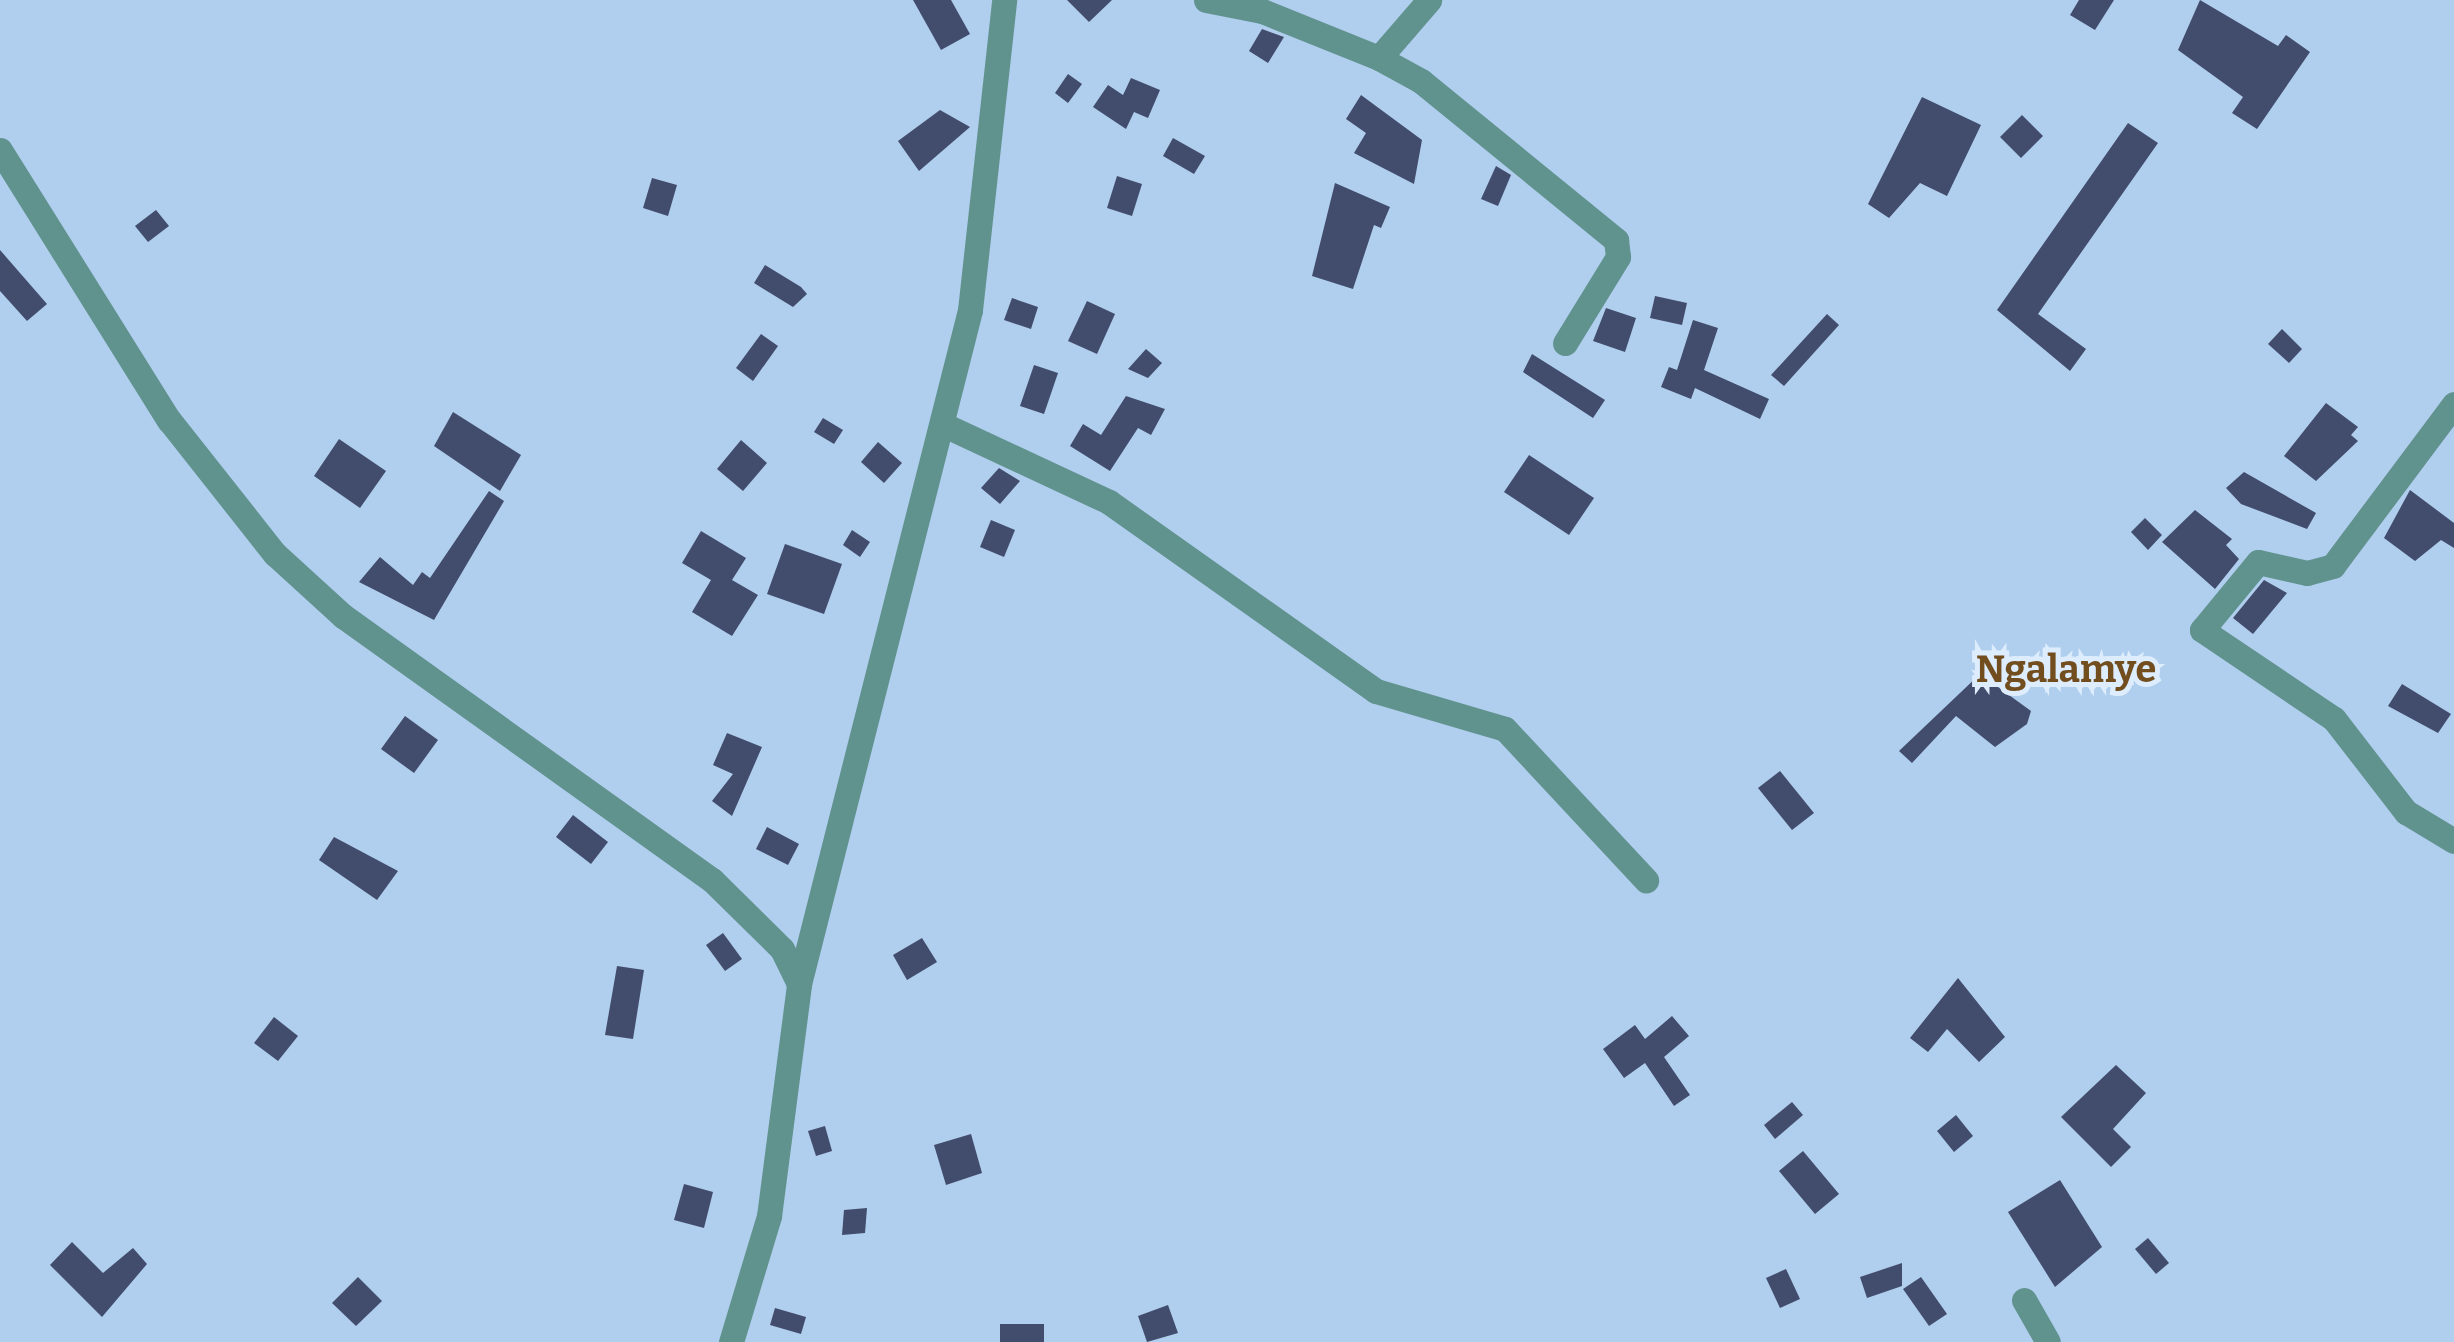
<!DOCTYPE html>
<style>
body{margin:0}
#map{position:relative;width:2454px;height:1342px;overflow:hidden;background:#b0ceed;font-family:Bitter,serif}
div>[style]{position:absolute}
.building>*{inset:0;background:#424c6c}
.minor>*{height:25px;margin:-12.5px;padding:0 12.5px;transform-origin:12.5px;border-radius:12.5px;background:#60928e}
span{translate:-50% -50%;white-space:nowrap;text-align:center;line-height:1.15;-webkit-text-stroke:10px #deedfd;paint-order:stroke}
.quarter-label{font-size:38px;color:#724d1e;font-weight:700}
</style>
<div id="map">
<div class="building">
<div style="clip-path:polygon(913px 0,951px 0,970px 34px,941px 50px)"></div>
<div style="clip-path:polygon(1067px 0,1112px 0,1089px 22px)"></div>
<div style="clip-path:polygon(2079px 0,2114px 0,2095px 30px,2070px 15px)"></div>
<div style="clip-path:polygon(2200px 0,2278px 46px,2286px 35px,2310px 52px,2257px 129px,2232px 113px,2243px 97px,2178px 50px)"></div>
<div style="clip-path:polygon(1262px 29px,1284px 37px,1268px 63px,1249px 51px)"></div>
<div style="clip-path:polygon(1068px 74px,1082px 84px,1068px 103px,1055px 93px)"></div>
<div style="clip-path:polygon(1131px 78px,1160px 90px,1148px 118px,1134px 112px,1126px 129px,1093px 107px,1108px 85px,1123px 95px)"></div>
<div style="clip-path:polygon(1361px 95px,1422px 140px,1414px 184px,1354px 153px,1366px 133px,1346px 119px)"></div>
<div style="clip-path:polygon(1922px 97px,1981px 125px,1947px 196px,1920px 183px,1889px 218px,1868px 204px)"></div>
<div style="clip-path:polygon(940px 110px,970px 127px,919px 171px,898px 141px)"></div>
<div style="clip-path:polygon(2022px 115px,2043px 136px,2021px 158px,2000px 137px)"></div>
<div style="clip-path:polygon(2128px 123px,2158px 143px,2038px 314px,2086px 349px,2070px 371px,1997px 310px)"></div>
<div style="clip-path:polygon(1173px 138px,1205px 156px,1194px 174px,1163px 156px)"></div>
<div style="clip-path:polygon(1496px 166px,1511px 175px,1498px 206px,1481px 199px)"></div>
<div style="clip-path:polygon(1117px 176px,1142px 184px,1132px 216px,1107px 208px)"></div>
<div style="clip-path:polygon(652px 178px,677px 185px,668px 216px,643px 208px)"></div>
<div style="clip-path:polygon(1335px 183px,1390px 207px,1381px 228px,1374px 225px,1353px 289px,1312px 276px)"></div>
<div style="clip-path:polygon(156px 210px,169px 226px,148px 242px,135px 226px)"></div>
<div style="clip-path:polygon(0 250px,47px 304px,27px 321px,0 291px)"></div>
<div style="clip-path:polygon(765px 265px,801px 287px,807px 294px,793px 307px,754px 283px)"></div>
<div style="clip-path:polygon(1655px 296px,1687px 303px,1682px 325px,1650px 318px)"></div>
<div style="clip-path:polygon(1012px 298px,1038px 307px,1031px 329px,1004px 320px)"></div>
<div style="clip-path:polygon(1087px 301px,1115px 314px,1097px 354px,1068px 341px)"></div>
<div style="clip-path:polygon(1606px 308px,1636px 318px,1625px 352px,1593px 341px)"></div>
<div style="clip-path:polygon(1827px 314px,1839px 325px,1784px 386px,1771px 375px)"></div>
<div style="clip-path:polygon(1693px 320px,1718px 328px,1704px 370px,1769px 399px,1760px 419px,1695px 388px,1691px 399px,1661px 387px,1669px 367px,1677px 370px)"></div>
<div style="clip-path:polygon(2282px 329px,2302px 349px,2289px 363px,2268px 344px)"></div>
<div style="clip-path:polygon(761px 334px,778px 346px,753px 381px,736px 368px)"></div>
<div style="clip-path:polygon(1146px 349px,1162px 363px,1148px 378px,1128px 369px)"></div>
<div style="clip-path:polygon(1532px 354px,1605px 400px,1593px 418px,1523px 372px)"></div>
<div style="clip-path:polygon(1034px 365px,1058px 373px,1044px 414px,1020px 406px)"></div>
<div style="clip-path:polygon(1126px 396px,1165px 409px,1151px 435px,1138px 428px,1110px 471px,1070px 446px,1083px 424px,1101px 435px)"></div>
<div style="clip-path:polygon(2326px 403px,2358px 427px,2351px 435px,2358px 441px,2316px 481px,2284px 456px)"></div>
<div style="clip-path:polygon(453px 412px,521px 455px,500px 491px,434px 446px)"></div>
<div style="clip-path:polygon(823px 418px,843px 430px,834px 444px,814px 432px)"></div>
<div style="clip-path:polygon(339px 439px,386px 471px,360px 508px,314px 476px)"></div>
<div style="clip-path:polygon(741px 440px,767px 463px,743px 491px,717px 469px)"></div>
<div style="clip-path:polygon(878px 442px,902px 463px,884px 483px,861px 462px)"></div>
<div style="clip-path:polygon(1529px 455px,1594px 498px,1569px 535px,1504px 492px)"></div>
<div style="clip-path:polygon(999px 468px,1020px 481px,1000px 504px,981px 488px)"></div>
<div style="clip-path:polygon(2244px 472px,2316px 513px,2307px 529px,2241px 504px,2226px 488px)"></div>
<div style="clip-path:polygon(2410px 490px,2454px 523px,2454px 548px,2441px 540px,2415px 561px,2384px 538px)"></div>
<div style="clip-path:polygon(489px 491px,504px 501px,434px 620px,359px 582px,380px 557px,413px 585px,422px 572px,430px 578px)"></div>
<div style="clip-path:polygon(2195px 510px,2232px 539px,2226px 545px,2239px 559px,2215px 589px,2162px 542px)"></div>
<div style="clip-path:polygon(2145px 518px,2162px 535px,2148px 550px,2131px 532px)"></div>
<div style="clip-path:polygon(991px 520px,1015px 530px,1004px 557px,980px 547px)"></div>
<div style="clip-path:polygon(852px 530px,870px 542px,860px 557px,843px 545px)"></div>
<div style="clip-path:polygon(701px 531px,746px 558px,732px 580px,758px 595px,732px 636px,692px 612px,711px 580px,682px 563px)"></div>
<div style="clip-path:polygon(785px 544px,842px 564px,824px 614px,767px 594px)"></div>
<div style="clip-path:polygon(2264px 580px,2287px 593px,2253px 634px,2233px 618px)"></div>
<div style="clip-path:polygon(1980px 674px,2031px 711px,2027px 724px,1995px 747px,1956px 716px,1912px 763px,1899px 751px)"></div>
<div style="clip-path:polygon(2402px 684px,2451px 714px,2438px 733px,2388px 706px)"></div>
<div style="clip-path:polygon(405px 716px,438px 740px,414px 773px,381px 749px)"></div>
<div style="clip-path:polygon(727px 733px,762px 747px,732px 816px,712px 801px,733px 774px,713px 765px)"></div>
<div style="clip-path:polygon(1780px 771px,1814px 813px,1792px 830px,1758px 788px)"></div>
<div style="clip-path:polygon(573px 815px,608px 842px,591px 864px,556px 837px)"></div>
<div style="clip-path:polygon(767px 827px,799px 844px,788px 865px,756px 849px)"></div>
<div style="clip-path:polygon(334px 837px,398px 871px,377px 900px,319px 860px)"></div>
<div style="clip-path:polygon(723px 933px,742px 959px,725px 971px,706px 945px)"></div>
<div style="clip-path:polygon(922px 938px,937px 962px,907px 980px,893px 955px)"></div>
<div style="clip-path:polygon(617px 966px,644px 970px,633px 1039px,605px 1035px)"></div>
<div style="clip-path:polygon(1958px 978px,2005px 1037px,1979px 1062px,1947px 1029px,1928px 1052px,1910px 1038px)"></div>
<div style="clip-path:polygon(1672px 1016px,1689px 1036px,1664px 1057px,1690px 1095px,1674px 1106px,1645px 1063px,1624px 1078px,1603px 1049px,1635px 1025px,1645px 1039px)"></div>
<div style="clip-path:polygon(274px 1017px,298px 1036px,278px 1061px,254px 1043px)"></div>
<div style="clip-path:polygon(2116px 1065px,2146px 1093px,2113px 1129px,2131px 1147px,2111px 1167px,2061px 1117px)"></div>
<div style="clip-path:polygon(1792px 1102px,1803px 1115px,1775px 1139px,1764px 1125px)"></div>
<div style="clip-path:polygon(1956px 1115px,1973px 1136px,1954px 1152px,1937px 1131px)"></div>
<div style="clip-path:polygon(825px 1126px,832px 1151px,816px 1156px,808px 1131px)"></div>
<div style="clip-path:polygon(971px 1134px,982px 1173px,946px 1185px,934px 1145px)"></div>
<div style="clip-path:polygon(1803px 1151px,1839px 1194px,1815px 1214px,1779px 1171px)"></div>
<div style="clip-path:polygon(2060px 1180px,2102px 1247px,2055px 1287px,2008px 1212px)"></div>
<div style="clip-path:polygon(684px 1184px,713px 1192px,704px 1228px,674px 1220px)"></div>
<div style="clip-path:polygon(867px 1208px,865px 1233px,842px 1235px,844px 1210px)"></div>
<div style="clip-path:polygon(2148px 1238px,2169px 1263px,2156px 1274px,2135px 1249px)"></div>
<div style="clip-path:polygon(72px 1242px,103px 1273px,133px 1248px,147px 1264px,102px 1317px,50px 1265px)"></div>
<div style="clip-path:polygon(1902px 1263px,1902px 1286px,1867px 1298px,1860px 1277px)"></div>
<div style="clip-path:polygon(1786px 1269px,1800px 1299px,1780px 1308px,1766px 1278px)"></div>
<div style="clip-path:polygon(358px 1277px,382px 1301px,356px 1326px,332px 1303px)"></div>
<div style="clip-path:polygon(1921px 1277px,1947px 1314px,1929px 1326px,1903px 1289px)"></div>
<div style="clip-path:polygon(1168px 1305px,1178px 1333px,1147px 1342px,1138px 1316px)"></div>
<div style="clip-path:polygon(775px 1308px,806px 1317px,801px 1334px,770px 1325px)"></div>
<div style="clip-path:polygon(1000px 1324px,1044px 1324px,1044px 1342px,1000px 1342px)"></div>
</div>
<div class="minor">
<div style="left:1206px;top:0;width:57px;rotate:11.1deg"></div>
<div style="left:1262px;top:11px;width:126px;rotate:21.9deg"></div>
<div style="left:1379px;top:58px;width:77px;rotate:-49.2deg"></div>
<div style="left:1379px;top:58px;width:48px;rotate:28.7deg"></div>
<div style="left:1421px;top:81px;width:252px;rotate:39.2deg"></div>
<div style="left:1616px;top:240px;width:17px;rotate:83deg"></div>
<div style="left:1618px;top:257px;width:101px;rotate:121.6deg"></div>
<div style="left:0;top:150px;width:319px;rotate:58deg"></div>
<div style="left:169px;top:420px;width:171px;rotate:51.7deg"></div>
<div style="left:275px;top:554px;width:92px;rotate:42.4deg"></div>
<div style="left:343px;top:616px;width:454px;rotate:35.6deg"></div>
<div style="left:712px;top:880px;width:98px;rotate:44.6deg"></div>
<div style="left:782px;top:949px;width:39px;rotate:64deg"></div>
<div style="left:2454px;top:404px;width:202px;rotate:126.8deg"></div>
<div style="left:2333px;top:566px;width:27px;rotate:165deg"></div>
<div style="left:2307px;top:573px;width:50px;rotate:-167.3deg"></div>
<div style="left:2258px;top:562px;width:88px;rotate:129.5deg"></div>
<div style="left:2202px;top:630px;width:159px;rotate:34deg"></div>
<div style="left:2334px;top:719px;width:118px;rotate:52.3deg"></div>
<div style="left:2406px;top:812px;width:56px;rotate:31.1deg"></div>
<div style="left:942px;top:424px;width:184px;rotate:25deg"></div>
<div style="left:1109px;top:502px;width:327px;rotate:35.3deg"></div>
<div style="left:1376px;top:691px;width:134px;rotate:16.4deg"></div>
<div style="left:1505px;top:729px;width:207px;rotate:47deg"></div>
<div style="left:2024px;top:1300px;width:48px;rotate:60.3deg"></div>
<div style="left:731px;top:1342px;width:132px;rotate:-73.2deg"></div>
<div style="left:769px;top:1216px;width:234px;rotate:-82.6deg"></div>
<div style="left:799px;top:984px;width:695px;rotate:-75.76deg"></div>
<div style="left:970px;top:310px;width:312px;rotate:-83.7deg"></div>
</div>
<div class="quarter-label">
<span style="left:2066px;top:670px">Ngalamye</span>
</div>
</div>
